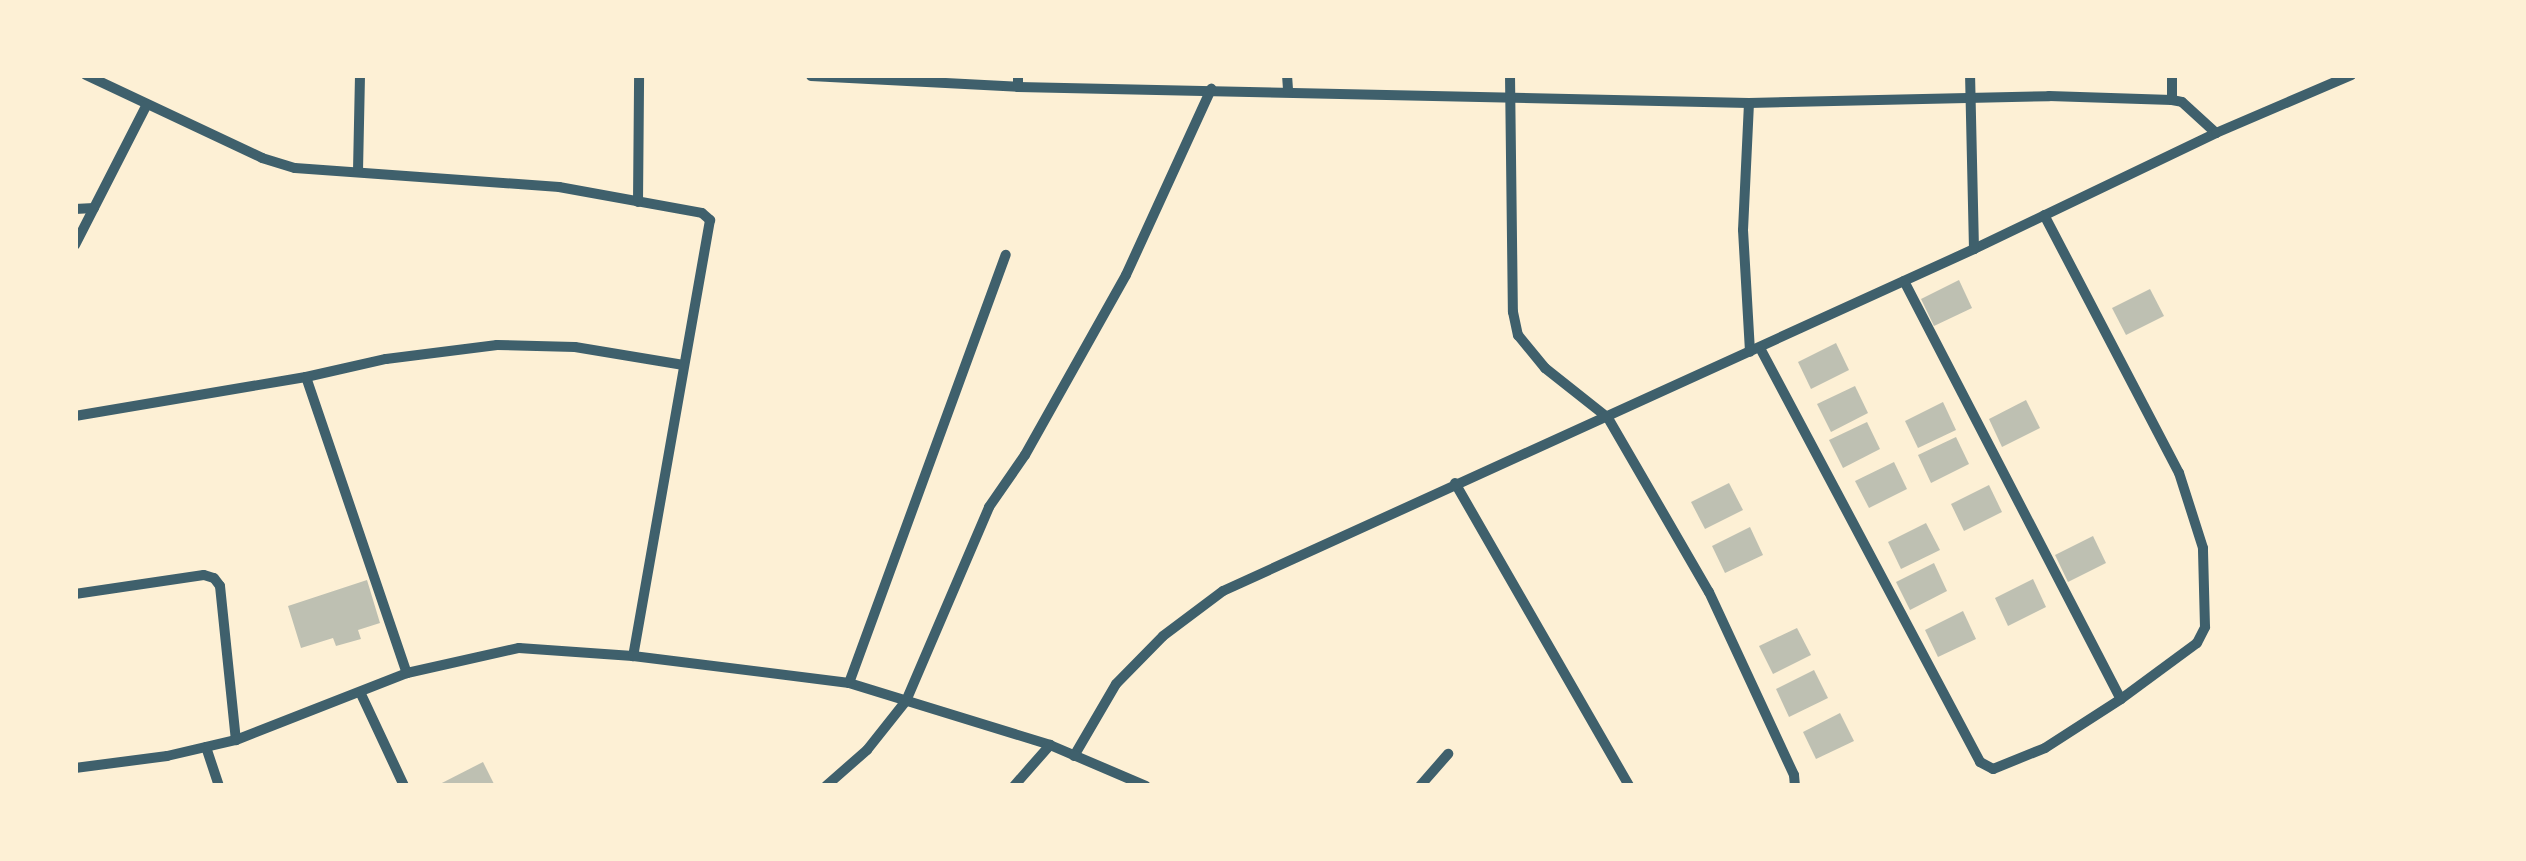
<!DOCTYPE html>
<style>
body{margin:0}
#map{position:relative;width:2526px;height:861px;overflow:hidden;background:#fdf0d5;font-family:Cabin,sans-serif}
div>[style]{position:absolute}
.building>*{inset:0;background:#bec0b2}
.minor>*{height:10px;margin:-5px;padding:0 5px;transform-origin:5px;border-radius:5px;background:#3f606c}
span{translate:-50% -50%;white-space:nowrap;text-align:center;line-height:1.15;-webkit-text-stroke:9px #fdf0d5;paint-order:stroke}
.frame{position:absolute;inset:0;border:78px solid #fdf0d5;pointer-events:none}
</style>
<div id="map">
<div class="building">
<div style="clip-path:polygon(1959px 280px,1972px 308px,1934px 326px,1921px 299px)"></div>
<div style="clip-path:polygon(2150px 289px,2164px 316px,2126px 335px,2112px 308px)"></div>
<div style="clip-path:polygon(1836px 343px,1849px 370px,1811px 389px,1798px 362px)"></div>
<div style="clip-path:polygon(1855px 386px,1868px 413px,1831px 432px,1817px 404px)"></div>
<div style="clip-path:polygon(2026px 400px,2040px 428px,2002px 447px,1989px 419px)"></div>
<div style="clip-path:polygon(1943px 402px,1956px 430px,1918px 448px,1905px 421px)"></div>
<div style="clip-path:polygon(1867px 422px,1880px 449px,1843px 468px,1829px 440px)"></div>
<div style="clip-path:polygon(1956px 437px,1969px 464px,1931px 483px,1918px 455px)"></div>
<div style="clip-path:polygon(1894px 462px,1907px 489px,1869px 508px,1855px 481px)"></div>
<div style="clip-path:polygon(1729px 483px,1743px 510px,1705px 529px,1691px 502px)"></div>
<div style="clip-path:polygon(1989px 485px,2002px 512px,1964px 531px,1951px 504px)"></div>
<div style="clip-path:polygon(1926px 523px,1940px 550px,1901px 569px,1888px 542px)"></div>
<div style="clip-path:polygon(1750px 527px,1763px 555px,1725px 573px,1712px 546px)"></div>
<div style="clip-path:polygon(2093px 536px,2106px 563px,2068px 582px,2055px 555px)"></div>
<div style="clip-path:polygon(1934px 563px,1947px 591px,1910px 610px,1896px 582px)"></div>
<div style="clip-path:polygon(2033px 579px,2046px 607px,2008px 626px,1995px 598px)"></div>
<div style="clip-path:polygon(367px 580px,380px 623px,358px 630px,361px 639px,336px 646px,333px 638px,301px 648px,288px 606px)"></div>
<div style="clip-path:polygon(1963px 611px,1976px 639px,1938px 657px,1925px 630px)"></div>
<div style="clip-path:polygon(1797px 628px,1811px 655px,1773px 674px,1759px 646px)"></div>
<div style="clip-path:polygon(1814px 670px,1828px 698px,1789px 717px,1776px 689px)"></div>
<div style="clip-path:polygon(1840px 713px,1854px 741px,1816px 759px,1803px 732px)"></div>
<div style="clip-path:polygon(483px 762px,495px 786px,436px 786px)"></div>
</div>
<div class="minor">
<div style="left:86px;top:75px;width:195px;rotate:25.2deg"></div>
<div style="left:262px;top:158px;width:34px;rotate:17deg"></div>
<div style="left:295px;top:168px;width:265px;rotate:4.1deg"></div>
<div style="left:559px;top:187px;width:145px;rotate:10.3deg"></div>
<div style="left:702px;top:213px;width:11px;rotate:41deg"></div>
<div style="left:710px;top:220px;width:443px;rotate:100deg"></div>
<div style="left:1018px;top:75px;width:12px;rotate:90deg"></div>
<div style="left:1018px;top:87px;width:731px;rotate:1.25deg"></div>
<div style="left:1749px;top:103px;width:300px;rotate:-1.3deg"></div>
<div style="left:2049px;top:96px;width:123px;rotate:1.9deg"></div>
<div style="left:2172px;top:100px;width:10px;rotate:11deg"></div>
<div style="left:2182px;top:102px;width:46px;rotate:42.4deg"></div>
<div style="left:1287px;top:75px;width:16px;rotate:86deg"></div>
<div style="left:1510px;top:75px;width:237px;rotate:89.3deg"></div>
<div style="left:1513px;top:312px;width:24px;rotate:78deg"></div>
<div style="left:1518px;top:335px;width:43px;rotate:50.7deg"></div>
<div style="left:1545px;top:368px;width:80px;rotate:38.4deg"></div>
<div style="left:1608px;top:418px;width:201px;rotate:59.9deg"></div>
<div style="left:1709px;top:592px;width:202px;rotate:65.1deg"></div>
<div style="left:1794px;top:775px;width:11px;rotate:85deg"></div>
<div style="left:2172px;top:75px;width:25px;rotate:90deg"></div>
<div style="left:811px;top:76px;width:207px;rotate:3deg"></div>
<div style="left:1749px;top:103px;width:127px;rotate:92.7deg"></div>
<div style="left:1743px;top:230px;width:122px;rotate:86.7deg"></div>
<div style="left:358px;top:171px;width:96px;rotate:-88.8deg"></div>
<div style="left:638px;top:202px;width:127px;rotate:-89.5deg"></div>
<div style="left:75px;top:209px;width:19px;rotate:-3deg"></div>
<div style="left:75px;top:245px;width:158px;rotate:-62.9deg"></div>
<div style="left:1974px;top:249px;width:268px;rotate:-25.6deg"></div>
<div style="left:2216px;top:133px;width:147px;rotate:-23.2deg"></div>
<div style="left:1904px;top:281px;width:471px;rotate:62.6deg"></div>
<div style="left:2121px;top:699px;width:94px;rotate:-36.4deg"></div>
<div style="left:2197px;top:643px;width:18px;rotate:-63deg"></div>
<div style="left:2205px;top:627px;width:79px;rotate:-91.5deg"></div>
<div style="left:2203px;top:548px;width:79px;rotate:-107.7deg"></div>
<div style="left:2179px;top:473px;width:291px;rotate:-117.6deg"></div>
<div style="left:1760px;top:348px;width:469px;rotate:62deg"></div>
<div style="left:1980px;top:762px;width:15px;rotate:28deg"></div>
<div style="left:1993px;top:769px;width:56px;rotate:-22deg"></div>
<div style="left:2045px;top:748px;width:90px;rotate:-32.8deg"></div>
<div style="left:306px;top:377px;width:313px;rotate:71.2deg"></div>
<div style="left:75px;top:416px;width:234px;rotate:-9.6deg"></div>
<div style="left:306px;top:377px;width:82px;rotate:-12.7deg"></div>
<div style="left:386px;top:359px;width:112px;rotate:-7.2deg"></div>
<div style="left:497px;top:345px;width:78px;rotate:1.5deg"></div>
<div style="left:575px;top:347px;width:110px;rotate:9.4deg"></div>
<div style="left:1455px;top:483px;width:349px;rotate:60.1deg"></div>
<div style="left:75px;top:594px;width:130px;rotate:-8.4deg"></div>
<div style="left:204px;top:575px;width:10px;rotate:17deg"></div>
<div style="left:214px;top:578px;width:10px;rotate:53deg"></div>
<div style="left:220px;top:586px;width:155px;rotate:84.1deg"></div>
<div style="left:849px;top:683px;width:456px;rotate:-69.9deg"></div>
<div style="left:361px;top:694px;width:102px;rotate:64.9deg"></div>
<div style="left:206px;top:747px;width:41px;rotate:71.6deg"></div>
<div style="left:1074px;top:756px;width:83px;rotate:-59.7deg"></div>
<div style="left:1116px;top:684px;width:67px;rotate:-45.6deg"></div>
<div style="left:1163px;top:636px;width:75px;rotate:-36.9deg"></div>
<div style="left:1223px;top:591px;width:825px;rotate:-24.48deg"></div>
<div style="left:1974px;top:249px;width:174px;rotate:-91.3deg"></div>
<div style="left:75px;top:768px;width:93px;rotate:-7.4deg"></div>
<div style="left:167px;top:756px;width:71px;rotate:-13.1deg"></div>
<div style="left:236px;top:740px;width:184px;rotate:-21.4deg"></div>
<div style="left:407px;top:673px;width:115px;rotate:-12.6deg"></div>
<div style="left:519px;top:648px;width:114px;rotate:4deg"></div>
<div style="left:633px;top:656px;width:218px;rotate:7.1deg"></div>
<div style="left:849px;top:683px;width:210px;rotate:17.1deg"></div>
<div style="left:1050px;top:745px;width:104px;rotate:23.1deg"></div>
<div style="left:826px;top:786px;width:55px;rotate:-41.3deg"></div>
<div style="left:867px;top:750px;width:63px;rotate:-51.5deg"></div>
<div style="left:906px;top:701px;width:211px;rotate:-66.8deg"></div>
<div style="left:989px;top:507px;width:63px;rotate:-55.3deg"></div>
<div style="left:1025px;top:455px;width:206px;rotate:-60.7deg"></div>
<div style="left:1126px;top:275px;width:205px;rotate:-65.4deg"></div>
<div style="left:1014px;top:786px;width:55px;rotate:-48.7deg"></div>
<div style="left:1420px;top:786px;width:43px;rotate:-48.8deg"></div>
</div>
<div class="frame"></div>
</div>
